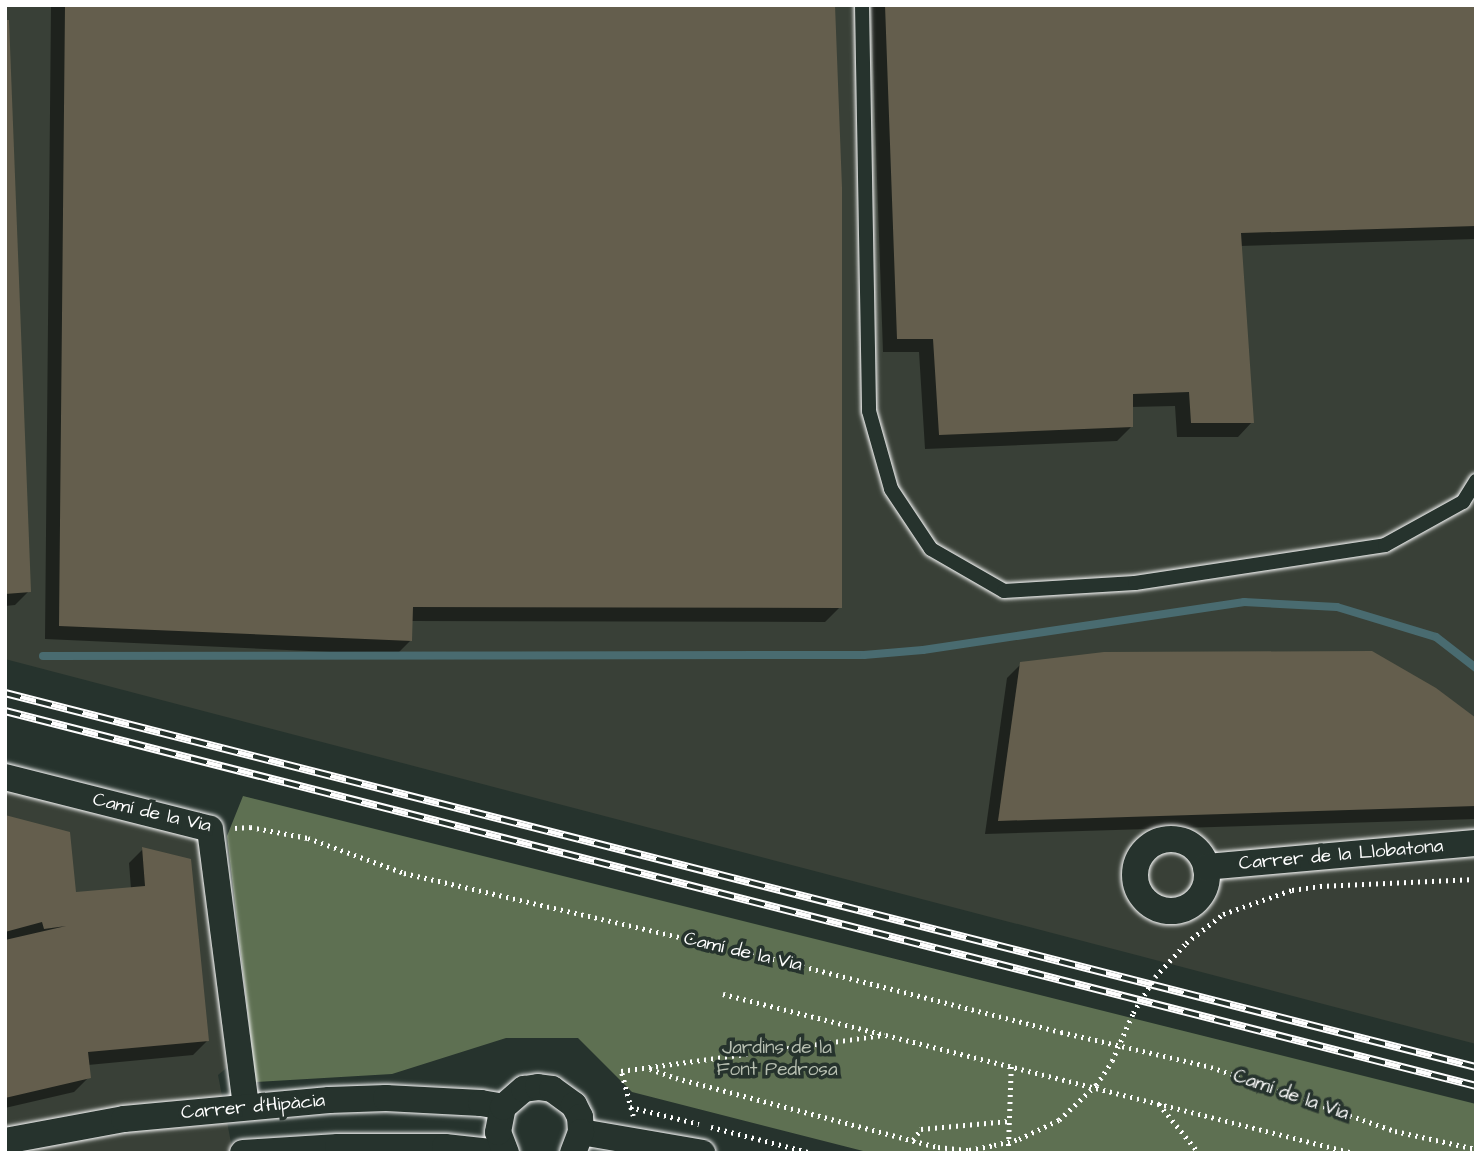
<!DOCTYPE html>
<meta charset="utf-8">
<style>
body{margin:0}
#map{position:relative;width:1481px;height:1158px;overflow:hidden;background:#26332d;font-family:"Architects Daughter",sans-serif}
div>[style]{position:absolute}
.built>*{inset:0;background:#394037}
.green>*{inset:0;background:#5e7052}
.shadow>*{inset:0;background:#0007}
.stream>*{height:8px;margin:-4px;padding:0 4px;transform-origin:4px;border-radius:4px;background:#496b70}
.building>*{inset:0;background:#645e4d}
.path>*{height:4.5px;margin-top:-2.25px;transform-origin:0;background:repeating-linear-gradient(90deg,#fff 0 2px,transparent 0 7px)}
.roads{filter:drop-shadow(0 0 2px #fff) drop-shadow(0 0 2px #fff)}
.service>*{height:14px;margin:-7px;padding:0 7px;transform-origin:7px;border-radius:7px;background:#26332d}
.minor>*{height:26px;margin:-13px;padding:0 13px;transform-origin:13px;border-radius:13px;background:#26332d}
.minor>.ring{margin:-13px;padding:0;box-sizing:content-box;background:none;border:26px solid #26332d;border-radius:50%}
.rail>*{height:8px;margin-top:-4px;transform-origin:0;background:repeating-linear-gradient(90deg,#26332d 0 16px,#fff 0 32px);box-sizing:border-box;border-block:2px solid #fff}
.path-bridge>*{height:4.5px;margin-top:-2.25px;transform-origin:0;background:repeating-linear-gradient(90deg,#fff 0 2px,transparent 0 7px)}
span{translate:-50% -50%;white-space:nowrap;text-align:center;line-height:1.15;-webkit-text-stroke:7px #26332d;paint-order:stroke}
.street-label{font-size:19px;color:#fff}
.park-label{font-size:19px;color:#b7bfb1}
.frame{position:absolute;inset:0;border:7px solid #fff;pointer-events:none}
</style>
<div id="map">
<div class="built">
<div style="clip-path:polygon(5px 5px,1476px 5px,1476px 1044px,5px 659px)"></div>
<div style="clip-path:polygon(5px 779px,201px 836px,229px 1066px,218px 1075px,233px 1153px,5px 1153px)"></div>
</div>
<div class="green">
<div style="clip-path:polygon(243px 796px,1476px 1104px,1476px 1153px,871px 1153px,632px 1092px,578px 1038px,506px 1038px,392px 1074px,256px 1082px,227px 836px)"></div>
</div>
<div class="shadow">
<div style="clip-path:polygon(51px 5px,833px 5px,840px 607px,825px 622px,411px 621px,411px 640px,396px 655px,45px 639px)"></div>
<div style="clip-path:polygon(871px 5px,1476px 5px,1476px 239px,1240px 246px,1252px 422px,1238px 437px,1177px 437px,1175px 406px,1131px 407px,1131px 427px,1117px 441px,925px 449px,919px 352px,883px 352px)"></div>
<div style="clip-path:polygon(5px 22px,29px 591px,15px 605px,5px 606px)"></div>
<div style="clip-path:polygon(1021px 664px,1476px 721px,1476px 819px,985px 834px,1007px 678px)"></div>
<div style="clip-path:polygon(5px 817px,74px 894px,131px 889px,129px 863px,143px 849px,207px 1041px,193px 1055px,88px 1065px,89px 1077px,74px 1092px,5px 1108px)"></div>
</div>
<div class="stream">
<div style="left:43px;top:656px;width:821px;rotate:-0.07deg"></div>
<div style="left:864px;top:655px;width:59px;rotate:-4.8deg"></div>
<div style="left:923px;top:650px;width:325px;rotate:-8.5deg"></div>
<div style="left:1244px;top:602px;width:93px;rotate:3.1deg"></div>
<div style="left:1337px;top:607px;width:103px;rotate:16.9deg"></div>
<div style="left:1436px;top:637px;width:51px;rotate:37.8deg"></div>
</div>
<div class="building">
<div style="clip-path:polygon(65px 5px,835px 5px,842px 188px,842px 608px,413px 607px,412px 641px,59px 626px)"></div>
<div style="clip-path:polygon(885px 5px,1476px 5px,1476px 226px,1241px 233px,1254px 423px,1191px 423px,1189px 392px,1133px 394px,1133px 427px,939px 435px,933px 339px,897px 339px)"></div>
<div style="clip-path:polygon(5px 20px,9px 20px,31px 592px,5px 594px)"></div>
<div style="clip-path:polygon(1372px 651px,1436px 688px,1476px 718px,1476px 806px,998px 821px,1020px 662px,1104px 652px)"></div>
<div style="clip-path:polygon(5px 815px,70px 832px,76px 892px,145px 886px,142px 847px,191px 859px,209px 1041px,88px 1052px,91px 1078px,5px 1098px,5px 940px,66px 926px,44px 929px,42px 922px,5px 932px)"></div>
</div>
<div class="path">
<div style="left:235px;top:828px;width:15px;rotate:-4deg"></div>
<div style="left:250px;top:827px;width:59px;rotate:10.7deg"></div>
<div style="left:308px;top:838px;width:102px;rotate:20deg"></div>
<div style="left:404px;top:873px;width:388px;rotate:13.1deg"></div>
<div style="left:782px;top:961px;width:288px;rotate:14.3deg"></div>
<div style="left:1061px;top:1032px;width:154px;rotate:13.1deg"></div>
<div style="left:1211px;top:1067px;width:195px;rotate:19.2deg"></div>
<div style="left:1395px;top:1131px;width:83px;rotate:12.5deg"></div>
<div style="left:723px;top:994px;width:650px;rotate:14.16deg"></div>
<div style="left:650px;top:1069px;width:28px;rotate:19deg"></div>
<div style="left:1159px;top:1104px;width:63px;rotate:50.8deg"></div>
<div style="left:630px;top:1107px;width:71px;rotate:13.8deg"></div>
<div style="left:633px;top:1116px;width:47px;rotate:-104.9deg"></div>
<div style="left:621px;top:1071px;width:266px;rotate:-7.8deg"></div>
<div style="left:711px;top:1127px;width:104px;rotate:14.4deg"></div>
<div style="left:913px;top:1140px;width:14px;rotate:-54deg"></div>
<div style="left:921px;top:1129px;width:88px;rotate:-5.2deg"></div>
<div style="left:1008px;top:1153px;width:87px;rotate:-88deg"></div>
</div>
<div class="roads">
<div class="service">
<div style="left:862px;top:5px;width:406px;rotate:89deg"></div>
<div style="left:869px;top:411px;width:81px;rotate:74.2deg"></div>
<div style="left:891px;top:489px;width:72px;rotate:56.3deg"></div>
<div style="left:931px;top:549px;width:84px;rotate:29.9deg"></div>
<div style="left:1004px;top:591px;width:131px;rotate:-3.5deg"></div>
<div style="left:1135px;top:583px;width:253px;rotate:-8.6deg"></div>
<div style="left:1385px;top:545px;width:89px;rotate:-28.9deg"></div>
<div style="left:1463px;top:502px;width:25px;rotate:-58deg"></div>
</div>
<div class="minor">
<div style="left:5px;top:777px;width:211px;rotate:14.2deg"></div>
<div style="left:210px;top:829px;width:279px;rotate:82.6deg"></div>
<div class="ring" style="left:1135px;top:839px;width:46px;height:46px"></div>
<div style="left:1206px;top:867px;width:271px;rotate:-5.1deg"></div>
<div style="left:581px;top:1132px;width:123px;rotate:9.8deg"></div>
<div style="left:5px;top:1141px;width:121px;rotate:-10.5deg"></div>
<div style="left:124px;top:1119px;width:206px;rotate:-5.3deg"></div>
<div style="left:329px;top:1100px;width:57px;rotate:-2deg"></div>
<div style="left:386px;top:1098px;width:95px;rotate:3deg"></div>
<div style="left:481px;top:1103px;width:22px;rotate:10deg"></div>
<div style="left:243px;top:1153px;width:95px;rotate:-3.6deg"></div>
<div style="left:338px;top:1147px;width:107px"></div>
<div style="left:445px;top:1147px;width:55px;rotate:6.2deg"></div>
<div style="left:506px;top:1153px;width:22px;rotate:-111deg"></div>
<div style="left:498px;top:1132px;width:25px;rotate:-79deg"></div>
<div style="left:503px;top:1107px;width:28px;rotate:-41deg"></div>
<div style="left:524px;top:1089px;width:14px;rotate:-8deg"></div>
<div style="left:538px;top:1087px;width:14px;rotate:8deg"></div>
<div style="left:552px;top:1089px;width:27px;rotate:36deg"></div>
<div style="left:574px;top:1105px;width:13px;rotate:63deg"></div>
<div style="left:580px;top:1117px;width:15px;rotate:86deg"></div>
<div style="left:581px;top:1132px;width:22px;rotate:111deg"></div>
</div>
</div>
<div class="rail">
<div style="left:5px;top:693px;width:1518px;rotate:14.27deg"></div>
<div style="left:5px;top:711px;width:1518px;rotate:14.3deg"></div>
</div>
<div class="path-bridge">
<div style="left:676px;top:1078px;width:271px;rotate:14.8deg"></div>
<div style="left:938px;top:1147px;width:31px;rotate:6deg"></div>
<div style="left:969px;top:1150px;width:25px;rotate:-11deg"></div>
<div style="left:994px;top:1145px;width:26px;rotate:-13deg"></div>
<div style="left:1019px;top:1139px;width:44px;rotate:-25.4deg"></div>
<div style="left:1059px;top:1120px;width:51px;rotate:-43.4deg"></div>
<div style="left:1096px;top:1085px;width:29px;rotate:-56deg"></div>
<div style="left:1112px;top:1061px;width:52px;rotate:-66.4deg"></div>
<div style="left:1133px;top:1013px;width:42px;rotate:-58.6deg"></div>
<div style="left:1155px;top:977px;width:46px;rotate:-47.6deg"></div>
<div style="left:1186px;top:943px;width:47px;rotate:-38.1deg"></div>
<div style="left:1223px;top:914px;width:73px;rotate:-19.2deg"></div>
<div style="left:1292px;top:890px;width:28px;rotate:-8deg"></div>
<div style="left:1320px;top:886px;width:156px;rotate:-2.6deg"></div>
</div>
<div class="street-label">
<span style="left:152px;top:813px;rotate:13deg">Camí de la Via</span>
<span style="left:1341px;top:855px;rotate:-5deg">Carrer de la Llobatona</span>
<span style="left:743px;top:952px;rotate:13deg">Camí de la Via</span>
<span style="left:1291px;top:1095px;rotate:19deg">Camí de la Via</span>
<span style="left:253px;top:1107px;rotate:-5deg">Carrer d'Hipàcia</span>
</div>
<div class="park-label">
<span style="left:777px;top:1059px">Jardins de la<br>Font Pedrosa</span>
</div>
<div class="frame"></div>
</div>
